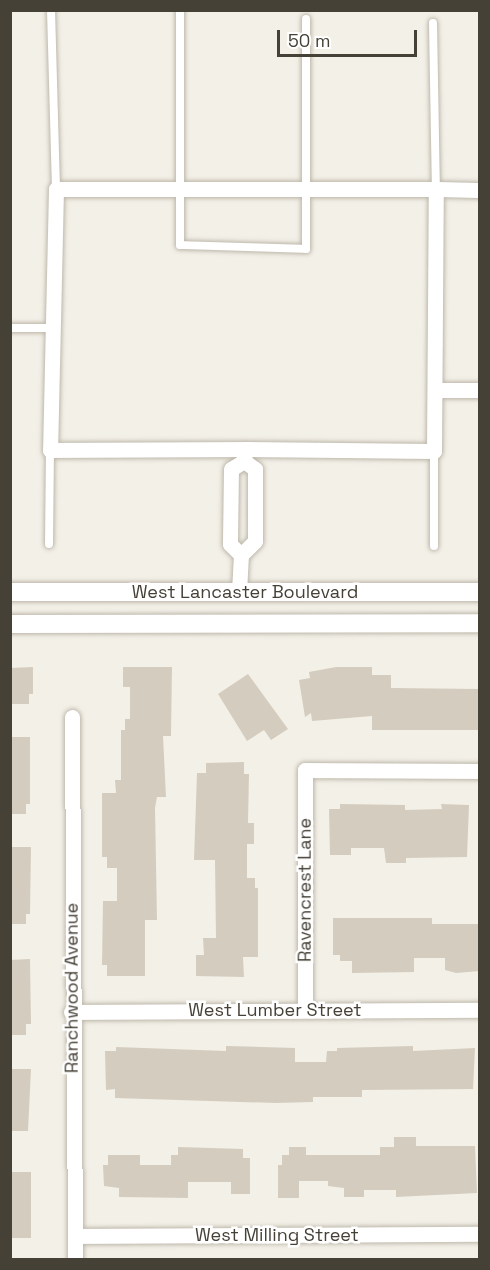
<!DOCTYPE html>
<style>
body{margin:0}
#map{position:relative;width:490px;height:1270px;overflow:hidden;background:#f3f0e8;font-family:"Space Grotesk",sans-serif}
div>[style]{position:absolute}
.building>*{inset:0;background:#d4ccbe}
.roads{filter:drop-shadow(0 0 2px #beb8ab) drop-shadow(0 0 2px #beb8ab)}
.service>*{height:8px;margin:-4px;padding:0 4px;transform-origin:4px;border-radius:4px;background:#fff}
.minor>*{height:15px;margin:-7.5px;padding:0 7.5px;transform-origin:7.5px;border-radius:7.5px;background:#fff}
.tertiary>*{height:18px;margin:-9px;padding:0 9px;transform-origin:9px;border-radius:9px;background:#fff}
span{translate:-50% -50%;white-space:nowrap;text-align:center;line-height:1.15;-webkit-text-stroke:5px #fff;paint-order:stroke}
.street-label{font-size:18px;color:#464137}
.frame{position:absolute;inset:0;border:12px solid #464137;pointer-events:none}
.scale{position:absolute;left:277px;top:30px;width:140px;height:27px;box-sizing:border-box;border:3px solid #464137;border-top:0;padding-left:8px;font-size:18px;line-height:21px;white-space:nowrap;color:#464137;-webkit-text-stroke:4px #fff;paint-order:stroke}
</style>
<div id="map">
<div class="building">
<div style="clip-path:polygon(33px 667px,33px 694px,29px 694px,29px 704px,10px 704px,10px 668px)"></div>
<div style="clip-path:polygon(123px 667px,172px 667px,171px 736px,163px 736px,166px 797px,157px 797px,155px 808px,157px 920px,145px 920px,145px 976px,107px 976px,107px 965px,102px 965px,103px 901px,117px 901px,117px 868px,107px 868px,107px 857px,102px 857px,102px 793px,116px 793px,115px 780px,121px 780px,121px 730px,125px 730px,125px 719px,130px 719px,130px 687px,123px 687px)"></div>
<div style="clip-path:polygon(336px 667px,372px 667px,372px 675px,391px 675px,391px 688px,480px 689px,480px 730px,372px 730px,372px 716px,312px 721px,311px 713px,305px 717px,299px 680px,310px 678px,309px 672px)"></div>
<div style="clip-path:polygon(248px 674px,288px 729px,271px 740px,264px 730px,247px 741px,218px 694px)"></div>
<div style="clip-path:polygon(10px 737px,30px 737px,30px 804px,26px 804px,26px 814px,10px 814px)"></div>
<div style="clip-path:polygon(244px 762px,244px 774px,249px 774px,248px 823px,254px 823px,254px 844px,247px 844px,247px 878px,255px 878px,255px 888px,258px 888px,258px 957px,243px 957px,244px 977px,196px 976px,196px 955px,204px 955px,203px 938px,216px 938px,215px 860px,194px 860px,197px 773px,206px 773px,206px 763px)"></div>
<div style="clip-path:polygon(340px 804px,405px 805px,405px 810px,442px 809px,441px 804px,469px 805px,467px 857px,406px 858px,406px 863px,386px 863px,384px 848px,351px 848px,351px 855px,330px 855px,329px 809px,340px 809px)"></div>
<div style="clip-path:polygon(10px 847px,31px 847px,30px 914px,26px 914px,26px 924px,10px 924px)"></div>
<div style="clip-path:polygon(333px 918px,432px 918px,432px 924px,480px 924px,480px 971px,456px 973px,445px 970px,445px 958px,414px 958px,414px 972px,352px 973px,352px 961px,340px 961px,340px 955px,333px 955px)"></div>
<div style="clip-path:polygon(30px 959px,31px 1024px,26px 1024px,26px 1035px,10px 1035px,10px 960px)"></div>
<div style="clip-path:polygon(226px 1046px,295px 1048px,295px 1062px,326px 1062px,327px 1051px,337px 1051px,337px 1048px,413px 1046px,413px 1051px,475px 1048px,473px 1089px,362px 1090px,362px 1097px,313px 1097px,313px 1102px,276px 1103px,115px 1098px,115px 1089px,106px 1090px,105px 1051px,116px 1051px,116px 1047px,226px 1051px)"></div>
<div style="clip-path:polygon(10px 1069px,31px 1069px,28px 1131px,10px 1131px)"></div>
<div style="clip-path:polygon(394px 1137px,416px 1137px,416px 1146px,475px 1146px,477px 1193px,396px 1197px,396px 1190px,364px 1190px,364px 1197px,344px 1197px,344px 1188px,328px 1186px,328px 1181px,299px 1181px,299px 1198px,278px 1198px,278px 1165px,282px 1165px,282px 1155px,289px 1155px,289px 1147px,306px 1147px,306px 1155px,380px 1155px,380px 1147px,394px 1147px)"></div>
<div style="clip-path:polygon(178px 1147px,243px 1149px,243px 1158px,250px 1158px,250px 1194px,231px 1194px,231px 1182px,188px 1182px,188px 1198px,119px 1197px,119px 1188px,104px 1186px,103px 1165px,108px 1165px,108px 1155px,140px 1155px,140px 1165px,171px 1165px,171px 1155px,178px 1155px)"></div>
<div style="clip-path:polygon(10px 1172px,31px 1172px,31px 1238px,10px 1238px)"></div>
</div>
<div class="roads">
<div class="service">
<div style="left:51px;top:10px;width:179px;rotate:88.4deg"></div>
<div style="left:180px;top:11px;width:234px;rotate:90deg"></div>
<div style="left:180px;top:245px;width:126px;rotate:1.8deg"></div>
<div style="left:306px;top:249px;width:230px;rotate:-90deg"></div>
<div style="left:433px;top:23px;width:166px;rotate:89deg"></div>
<div style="left:10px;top:328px;width:42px"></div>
<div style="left:434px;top:451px;width:95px;rotate:90deg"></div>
<div style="left:49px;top:544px;width:94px;rotate:-89.4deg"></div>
</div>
<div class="minor">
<div style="left:436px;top:189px;width:44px;rotate:1.3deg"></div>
<div style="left:435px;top:390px;width:45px"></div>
<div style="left:244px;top:461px;width:12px;rotate:-85deg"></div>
<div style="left:245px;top:449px;width:189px;rotate:0.6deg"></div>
<div style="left:434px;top:451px;width:262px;rotate:-89.6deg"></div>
<div style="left:436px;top:189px;width:380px;rotate:180deg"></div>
<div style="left:56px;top:189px;width:261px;rotate:91.3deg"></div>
<div style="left:50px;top:450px;width:195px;rotate:-0.3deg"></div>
<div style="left:239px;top:592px;width:37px;rotate:-87deg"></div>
<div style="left:241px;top:555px;width:20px;rotate:-45deg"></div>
<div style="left:255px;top:541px;width:72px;rotate:-90deg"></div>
<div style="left:255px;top:469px;width:14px;rotate:-144deg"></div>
<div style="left:244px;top:461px;width:15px;rotate:148deg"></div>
<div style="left:231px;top:469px;width:75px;rotate:90.8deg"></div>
<div style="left:230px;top:544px;width:16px;rotate:45deg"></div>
<div style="left:72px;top:717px;width:543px;rotate:89.68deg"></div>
<div style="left:305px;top:1010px;width:240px;rotate:-90deg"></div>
<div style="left:305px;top:770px;width:175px;rotate:0.3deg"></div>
<div style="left:71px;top:1012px;width:409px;rotate:-0.3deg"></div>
<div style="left:75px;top:1236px;width:405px;rotate:-0.3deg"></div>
</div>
<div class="tertiary">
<div style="left:10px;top:592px;width:470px"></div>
<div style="left:10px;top:624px;width:470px;rotate:-0.1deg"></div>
</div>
</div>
<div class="street-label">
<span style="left:245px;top:592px">West Lancaster Boulevard</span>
<span style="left:305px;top:890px;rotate:-90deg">Ravencrest Lane</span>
<span style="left:72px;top:988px;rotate:-90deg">Ranchwood Avenue</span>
<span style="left:275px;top:1010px">West Lumber Street</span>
<span style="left:277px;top:1235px">West Milling Street</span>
</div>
<div class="frame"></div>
<div class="scale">50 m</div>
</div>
